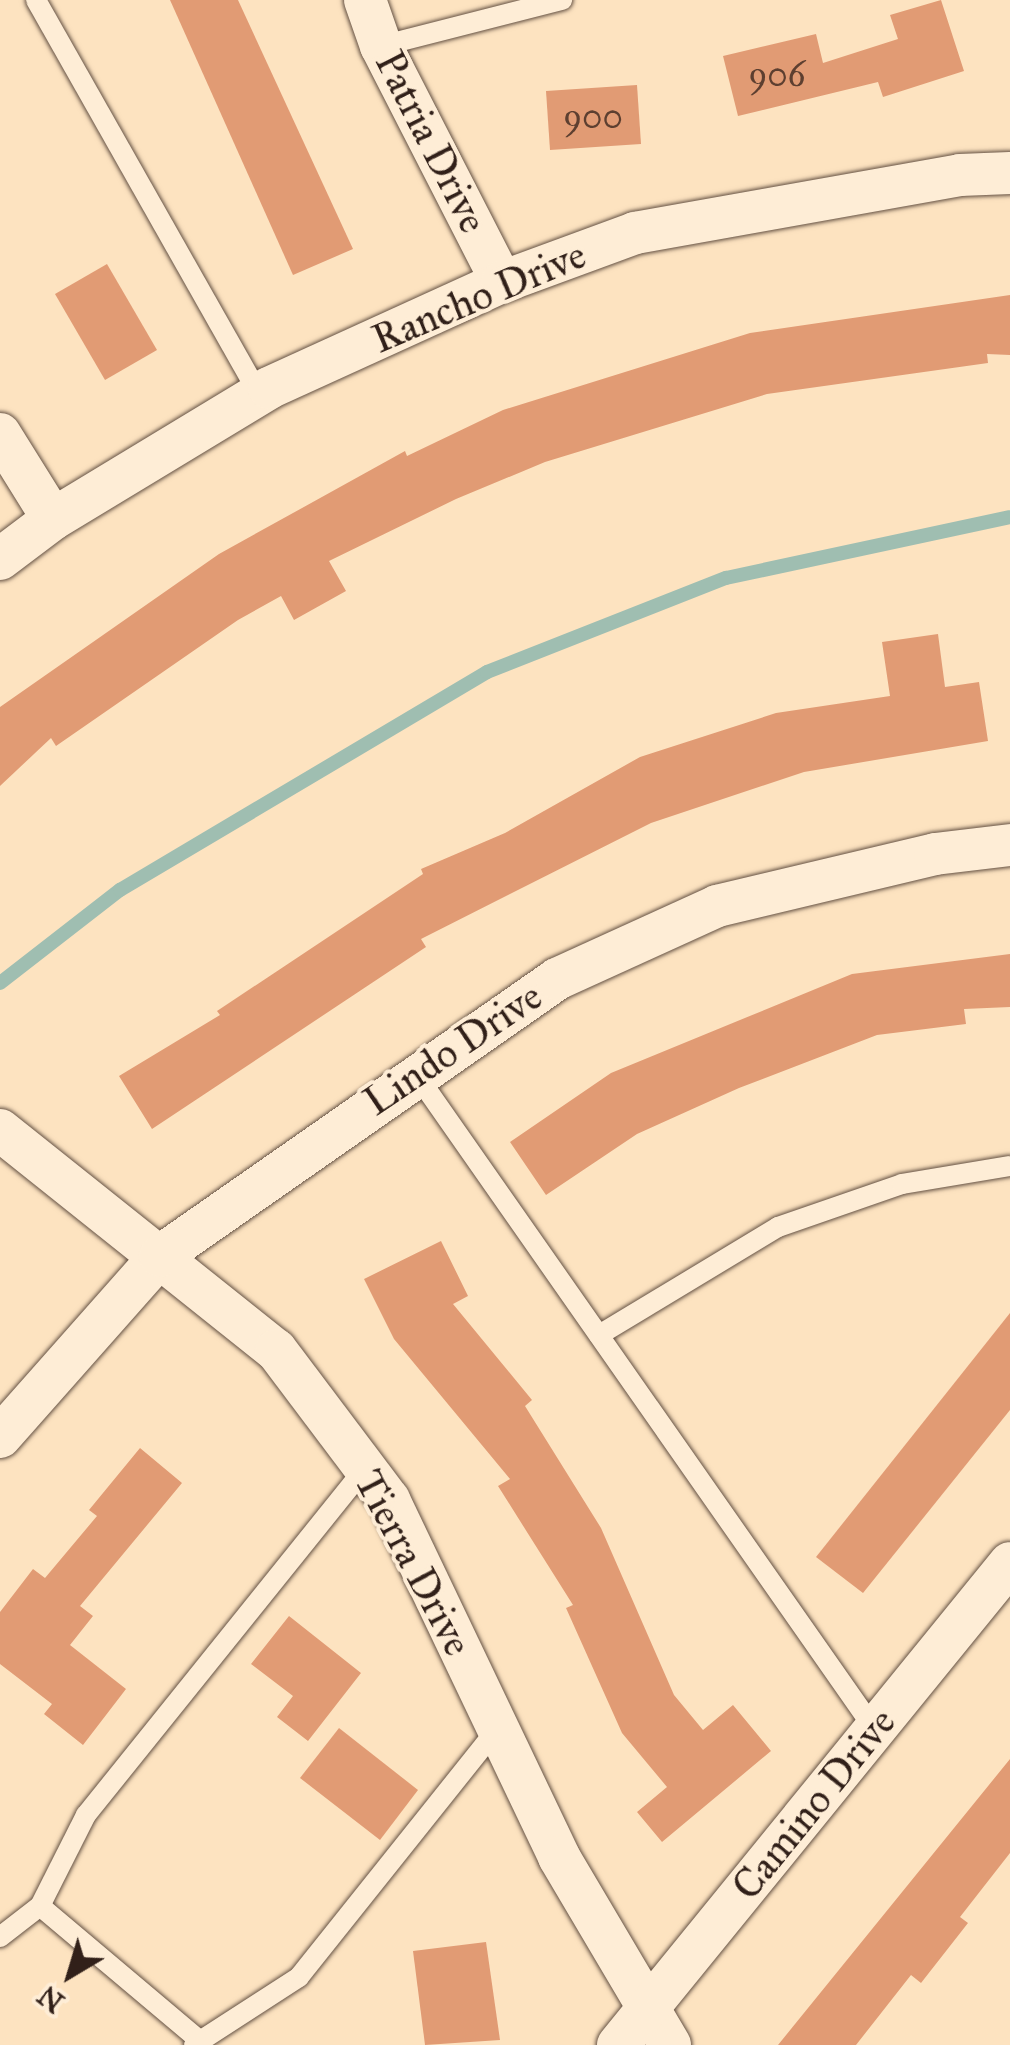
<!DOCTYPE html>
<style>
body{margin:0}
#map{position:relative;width:1010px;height:2045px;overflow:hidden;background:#fde3c0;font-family:"IM FELL Great Primer",serif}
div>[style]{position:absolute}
.stream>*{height:14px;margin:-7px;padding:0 7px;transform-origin:7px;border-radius:7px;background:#9fbeb1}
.building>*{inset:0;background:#e19b74}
.roads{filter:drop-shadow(0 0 2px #645143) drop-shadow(0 0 2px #645143)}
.lane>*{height:20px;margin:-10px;padding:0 10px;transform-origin:10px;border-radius:10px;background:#feedd6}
.street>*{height:42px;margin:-21px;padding:0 21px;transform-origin:21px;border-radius:21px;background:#feedd6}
span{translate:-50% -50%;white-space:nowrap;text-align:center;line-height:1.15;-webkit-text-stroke:8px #feedd6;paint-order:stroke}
.number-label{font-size:35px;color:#5d3f30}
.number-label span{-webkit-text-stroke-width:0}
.street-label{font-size:40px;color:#312019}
.north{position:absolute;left:20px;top:1925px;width:100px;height:100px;-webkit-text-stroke:8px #feedd6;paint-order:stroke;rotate:218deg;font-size:28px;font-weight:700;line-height:40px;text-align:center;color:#312019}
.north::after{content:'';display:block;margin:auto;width:35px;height:45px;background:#312019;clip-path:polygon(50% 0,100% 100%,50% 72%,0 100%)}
</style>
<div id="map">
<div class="stream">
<div style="left:0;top:983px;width:152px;rotate:-37.8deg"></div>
<div style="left:120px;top:890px;width:427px;rotate:-30.7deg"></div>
<div style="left:487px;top:672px;width:257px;rotate:-21.5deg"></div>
<div style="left:726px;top:578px;width:290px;rotate:-12.1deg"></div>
</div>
<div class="building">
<div style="clip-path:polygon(170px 0,238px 0,353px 249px,293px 275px)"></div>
<div style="clip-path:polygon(941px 0,964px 71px,883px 97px,878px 82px,738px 116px,723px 56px,816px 34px,823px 63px,898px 39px,890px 15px)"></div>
<div style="clip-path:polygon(637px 85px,641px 144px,550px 150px,546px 91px)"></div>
<div style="clip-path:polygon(107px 264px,157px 350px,105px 380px,55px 294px)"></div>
<div style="clip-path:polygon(1010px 295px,1010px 355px,987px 354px,988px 363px,767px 394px,545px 462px,456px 499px,329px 561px,346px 591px,294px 620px,281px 596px,238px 620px,56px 746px,51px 738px,0 786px,0 707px,219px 554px,405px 451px,407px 456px,503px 410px,750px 333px)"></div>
<div style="clip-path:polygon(938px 634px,945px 687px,979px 682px,988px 741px,804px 772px,651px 823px,421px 939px,426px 947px,152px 1129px,119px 1076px,220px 1015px,217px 1011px,423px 874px,421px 869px,505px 833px,640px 757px,776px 713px,890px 696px,882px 642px)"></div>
<div style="clip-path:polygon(1010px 954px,1010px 1007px,964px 1009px,966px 1024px,877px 1035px,739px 1088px,637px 1134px,546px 1195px,510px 1142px,611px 1073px,852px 974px)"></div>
<div style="clip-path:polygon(441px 1241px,468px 1296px,453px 1304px,532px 1400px,525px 1406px,601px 1528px,674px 1695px,703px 1730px,733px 1705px,771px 1751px,662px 1842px,637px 1812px,667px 1787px,622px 1733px,566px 1608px,573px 1605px,498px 1486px,510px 1479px,394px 1339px,364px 1279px)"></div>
<div style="clip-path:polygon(1010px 1313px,1010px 1410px,863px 1593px,816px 1557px)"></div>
<div style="clip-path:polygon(140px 1448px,182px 1483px,80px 1606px,93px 1616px,70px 1645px,126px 1689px,83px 1745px,44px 1714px,52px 1704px,0 1664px,0 1612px,33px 1569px,45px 1578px,97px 1516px,89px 1510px)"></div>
<div style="clip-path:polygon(289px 1616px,361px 1673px,308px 1741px,277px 1717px,293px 1696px,251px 1664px)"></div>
<div style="clip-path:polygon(339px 1728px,418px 1790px,380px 1840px,300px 1778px)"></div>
<div style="clip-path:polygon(1010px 1759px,1010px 1853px,960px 1917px,968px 1923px,921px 1983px,911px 1975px,856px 2045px,778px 2045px)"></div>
<div style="clip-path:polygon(486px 1942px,500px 2040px,425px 2045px,413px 1951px)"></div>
</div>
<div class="roads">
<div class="lane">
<div style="left:36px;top:0;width:453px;rotate:60.5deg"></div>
<div style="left:381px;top:46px;width:187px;rotate:-14.3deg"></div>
<div style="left:416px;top:1074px;width:801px;rotate:55.02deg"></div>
<div style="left:599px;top:1335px;width:209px;rotate:-31.1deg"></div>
<div style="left:778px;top:1227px;width:131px;rotate:-19.1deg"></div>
<div style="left:902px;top:1184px;width:109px;rotate:-9.5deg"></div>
<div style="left:40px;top:1906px;width:205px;rotate:40.1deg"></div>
<div style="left:0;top:1937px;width:51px;rotate:-37.8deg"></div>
<div style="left:40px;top:1906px;width:102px;rotate:-63.2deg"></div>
<div style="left:86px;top:1815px;width:445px;rotate:-51.2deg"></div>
<div style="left:194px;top:2045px;width:125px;rotate:-32.9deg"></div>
<div style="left:299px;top:1977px;width:319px;rotate:-51.4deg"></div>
</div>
<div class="street">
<div style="left:365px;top:0;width:49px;rotate:70.8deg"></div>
<div style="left:381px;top:46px;width:265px;rotate:62.9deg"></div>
<div style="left:0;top:434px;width:100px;rotate:58.1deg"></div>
<div style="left:0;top:559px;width:66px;rotate:-37deg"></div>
<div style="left:53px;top:519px;width:253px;rotate:-31.2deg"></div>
<div style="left:269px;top:388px;width:256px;rotate:-24.5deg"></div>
<div style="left:502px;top:282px;width:142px;rotate:-20.2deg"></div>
<div style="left:635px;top:233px;width:330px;rotate:-10.1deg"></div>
<div style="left:960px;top:175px;width:50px;rotate:-2.3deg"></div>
<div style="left:0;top:1130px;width:353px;rotate:38.6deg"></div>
<div style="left:276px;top:1350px;width:188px;rotate:53deg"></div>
<div style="left:389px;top:1500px;width:395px;rotate:64.5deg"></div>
<div style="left:559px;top:1857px;width:218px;rotate:59.4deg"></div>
<div style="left:0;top:1437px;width:242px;rotate:-48.5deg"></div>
<div style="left:160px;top:1256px;width:484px;rotate:-34.9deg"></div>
<div style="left:557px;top:979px;width:176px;rotate:-24.5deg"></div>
<div style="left:717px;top:906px;width:224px;rotate:-13.4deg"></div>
<div style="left:935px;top:854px;width:76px;rotate:-6.8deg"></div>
<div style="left:618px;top:2045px;width:621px;rotate:-50.88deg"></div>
</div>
</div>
<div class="number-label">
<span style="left:777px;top:75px">906</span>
<span style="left:593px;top:117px">900</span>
</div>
<div class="street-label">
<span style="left:431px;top:142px;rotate:63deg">Patria Drive</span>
<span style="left:479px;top:297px;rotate:-23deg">Rancho Drive</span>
<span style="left:453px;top:1049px;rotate:-34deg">Lindo Drive</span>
<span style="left:413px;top:1563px;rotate:62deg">Tierra Drive</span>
<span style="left:814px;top:1804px;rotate:-51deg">Camino Drive</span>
</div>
<div class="north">N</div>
</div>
